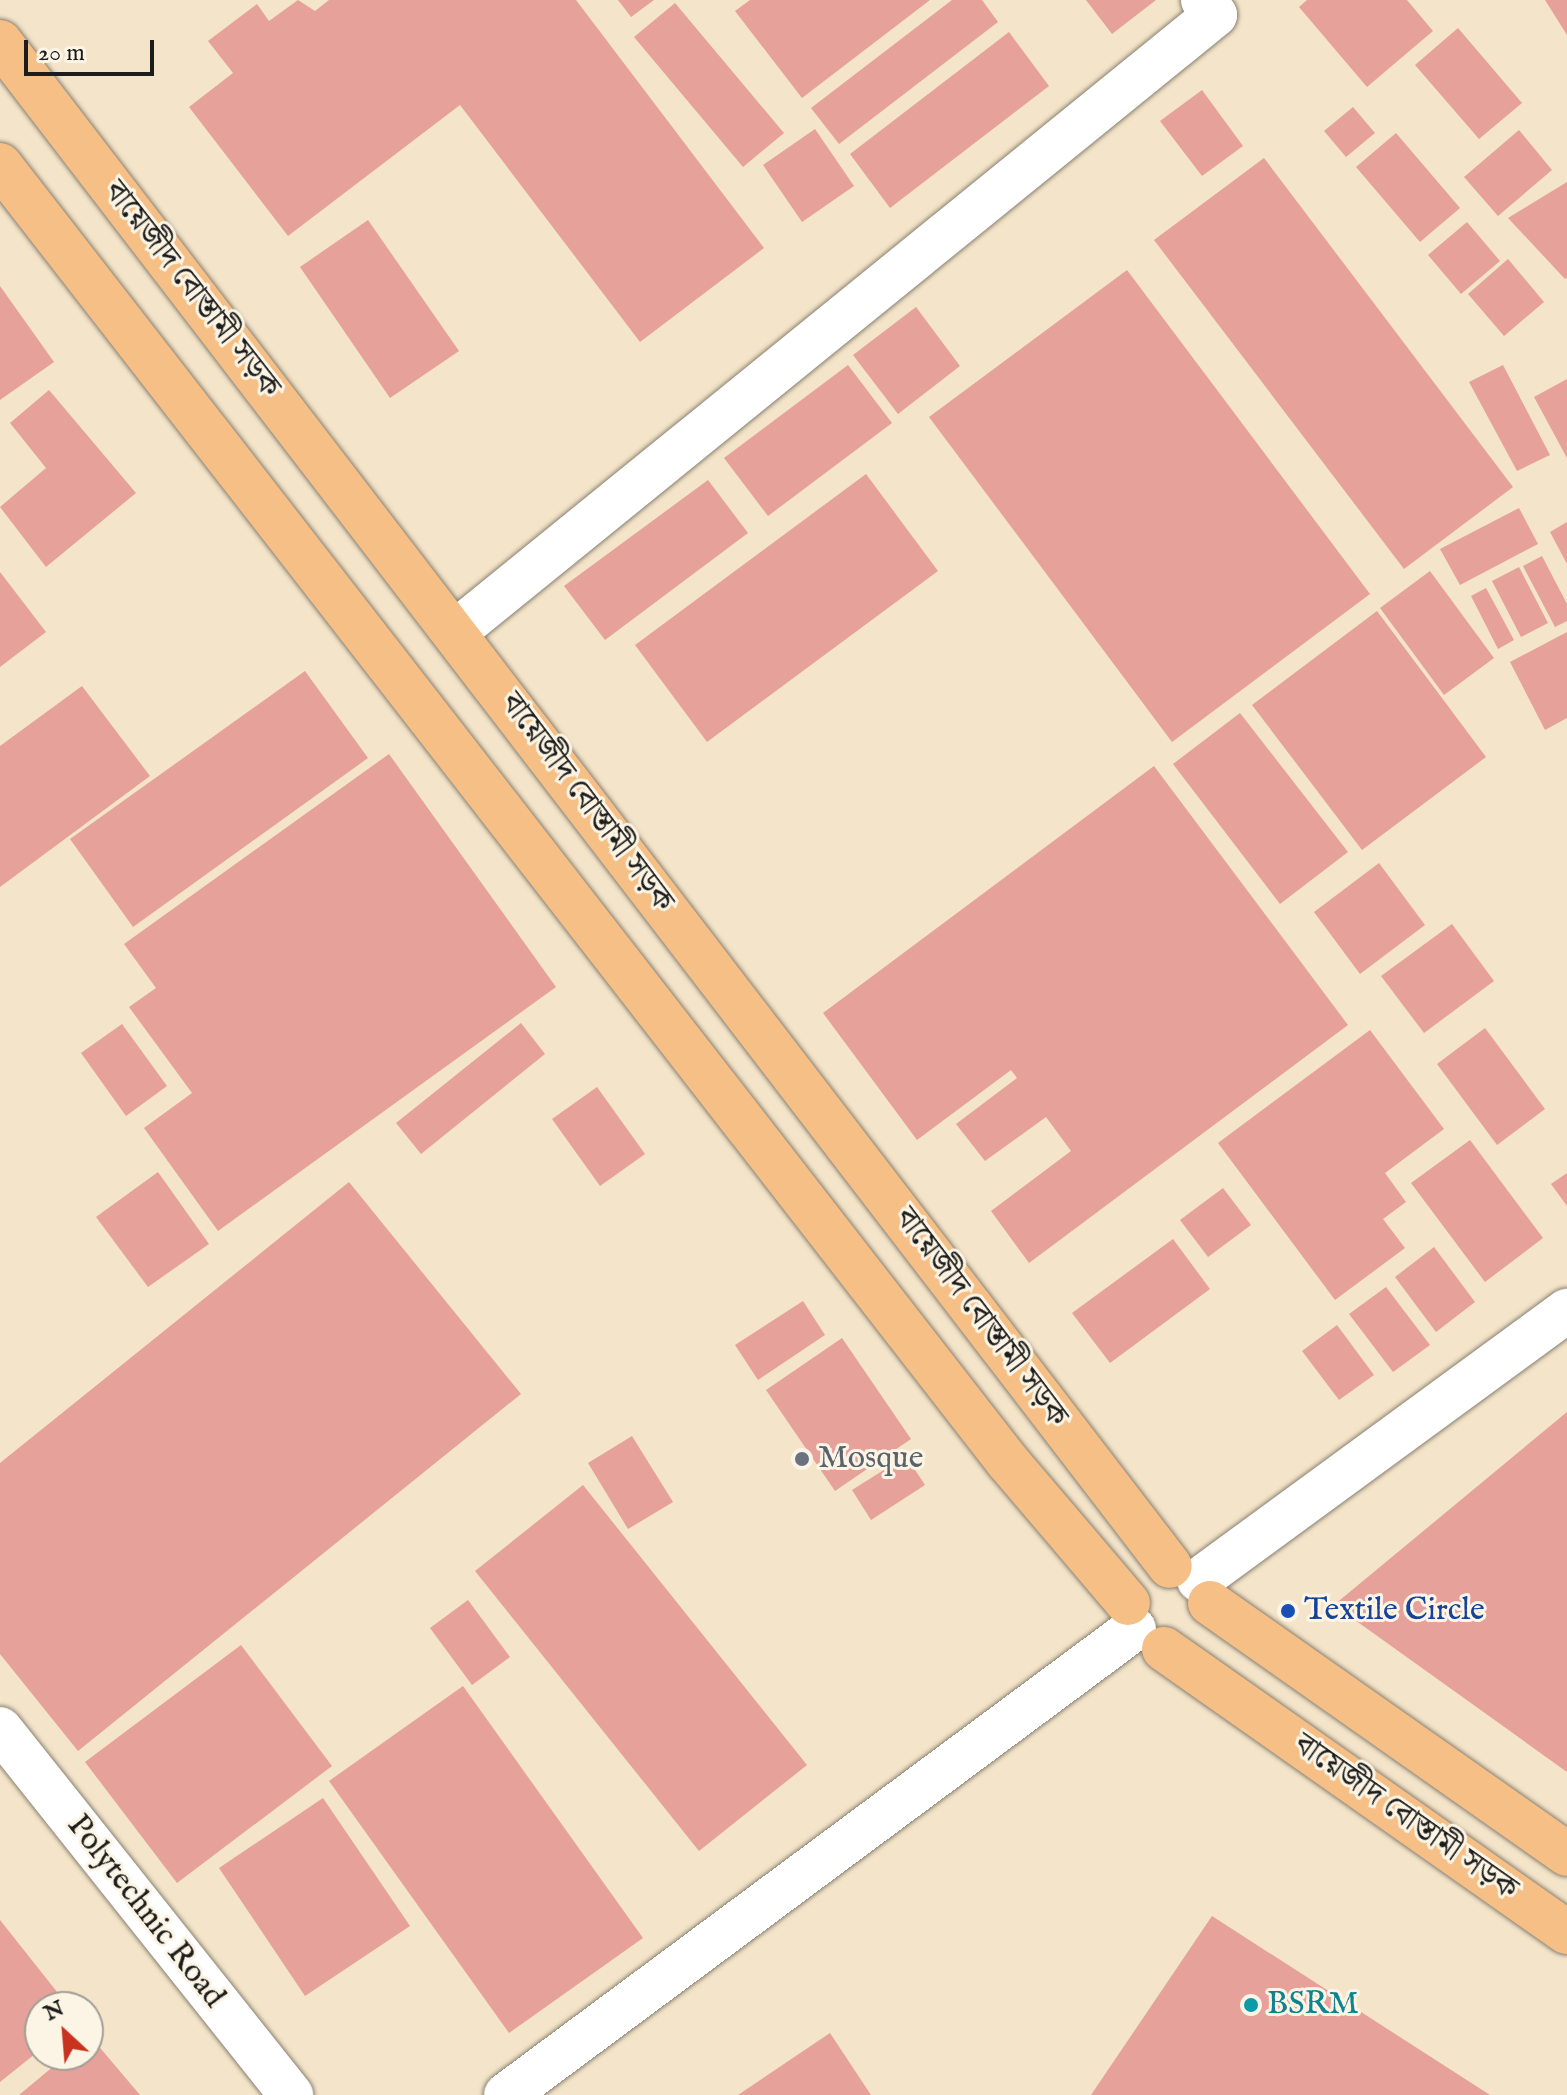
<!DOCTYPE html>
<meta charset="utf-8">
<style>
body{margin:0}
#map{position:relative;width:1567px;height:2095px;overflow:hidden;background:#f4e4c9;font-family:"IM FELL English","Noto Serif Bengali",serif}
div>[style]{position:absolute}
.building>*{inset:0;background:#e6a19a}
.roads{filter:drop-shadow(0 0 2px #888072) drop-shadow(0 0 2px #888072)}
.minor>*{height:44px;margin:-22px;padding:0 22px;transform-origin:22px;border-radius:22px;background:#fff}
.tertiary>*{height:44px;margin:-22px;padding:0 22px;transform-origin:22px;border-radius:22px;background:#fff}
.primary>*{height:44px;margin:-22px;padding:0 22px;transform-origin:22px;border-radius:22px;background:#f5bf86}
.dots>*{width:22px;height:22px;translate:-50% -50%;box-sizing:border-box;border:4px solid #fcf5e5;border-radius:50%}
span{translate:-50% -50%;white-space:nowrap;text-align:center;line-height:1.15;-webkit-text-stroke:6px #fcf5e5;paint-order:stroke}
.street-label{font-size:32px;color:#1c1c1c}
.worship-label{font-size:32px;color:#5b616d}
.left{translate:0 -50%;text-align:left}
.transit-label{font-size:32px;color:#164399}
.culture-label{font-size:32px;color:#0d838f}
.north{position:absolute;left:24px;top:1991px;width:80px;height:80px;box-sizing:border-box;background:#fcf5e5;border:2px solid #a29e95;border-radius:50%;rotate:334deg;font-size:22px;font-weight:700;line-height:32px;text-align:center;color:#1c1c1c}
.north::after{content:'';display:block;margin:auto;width:28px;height:36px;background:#c8321e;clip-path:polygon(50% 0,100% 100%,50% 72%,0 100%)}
.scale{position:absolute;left:24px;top:40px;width:130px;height:36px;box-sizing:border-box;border:4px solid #1c1c1c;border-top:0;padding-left:10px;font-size:24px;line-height:28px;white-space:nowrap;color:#1c1c1c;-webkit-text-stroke:6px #fcf5e5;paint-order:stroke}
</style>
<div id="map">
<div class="building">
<div style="clip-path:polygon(298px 0,315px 11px,329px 0,576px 0,764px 248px,640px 342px,460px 105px,288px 236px,189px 107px,233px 73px,208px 41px,257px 4px,269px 21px)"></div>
<div style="clip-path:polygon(618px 0,654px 0,631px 17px)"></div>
<div style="clip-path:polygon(750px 0,930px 0,802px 98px,735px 11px)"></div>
<div style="clip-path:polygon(952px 0,982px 0,998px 22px,839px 144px,811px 108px)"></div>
<div style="clip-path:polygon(1086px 0,1156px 0,1112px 34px)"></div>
<div style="clip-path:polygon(1307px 0,1407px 0,1433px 31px,1367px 87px,1299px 7px)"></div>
<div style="clip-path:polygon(1545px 0,1567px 0,1567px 35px)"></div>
<div style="clip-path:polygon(675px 3px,784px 133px,743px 167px,634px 37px)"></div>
<div style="clip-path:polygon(1458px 28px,1522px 103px,1479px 139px,1415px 65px)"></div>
<div style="clip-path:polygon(1009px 32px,1049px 86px,890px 208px,850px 154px)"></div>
<div style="clip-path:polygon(1202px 90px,1243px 146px,1202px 176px,1160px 121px)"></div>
<div style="clip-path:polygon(1353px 107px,1375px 133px,1346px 157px,1324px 131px)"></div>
<div style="clip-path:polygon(815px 129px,854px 186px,802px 222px,763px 165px)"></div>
<div style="clip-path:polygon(1519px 130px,1552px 170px,1498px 216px,1464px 177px)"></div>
<div style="clip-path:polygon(1396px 133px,1460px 208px,1420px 242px,1356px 167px)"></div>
<div style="clip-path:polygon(1264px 158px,1513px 487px,1404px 569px,1154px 240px)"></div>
<div style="clip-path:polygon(1567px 182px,1567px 278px,1565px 279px,1508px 218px)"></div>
<div style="clip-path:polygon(368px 220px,459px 351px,390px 398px,300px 267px)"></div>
<div style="clip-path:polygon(1467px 222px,1500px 261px,1461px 294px,1428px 255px)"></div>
<div style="clip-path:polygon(1508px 259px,1544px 302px,1504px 336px,1468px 294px)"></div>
<div style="clip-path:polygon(1127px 270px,1370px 594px,1172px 742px,929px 417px)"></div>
<div style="clip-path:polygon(0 286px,54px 362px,0 400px)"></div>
<div style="clip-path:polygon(916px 307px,960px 366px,898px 414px,853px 355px)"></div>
<div style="clip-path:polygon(848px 365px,892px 423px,768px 516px,724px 458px)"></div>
<div style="clip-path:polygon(1503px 365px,1550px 455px,1517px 471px,1469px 382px)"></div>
<div style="clip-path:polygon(1567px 379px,1567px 458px,1534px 397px)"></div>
<div style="clip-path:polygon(49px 390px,136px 493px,46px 567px,0 507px,46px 468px,10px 423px)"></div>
<div style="clip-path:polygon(866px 474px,938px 571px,707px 742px,635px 645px)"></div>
<div style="clip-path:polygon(708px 480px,748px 533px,605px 640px,564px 586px)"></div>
<div style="clip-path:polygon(1519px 508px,1538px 544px,1460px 585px,1440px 549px)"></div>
<div style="clip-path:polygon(1567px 522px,1567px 564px,1550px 532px)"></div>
<div style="clip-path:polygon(1542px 556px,1567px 604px,1567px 621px,1555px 627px,1523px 566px)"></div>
<div style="clip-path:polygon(1519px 567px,1548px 623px,1521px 637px,1492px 581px)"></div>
<div style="clip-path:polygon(1430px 571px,1494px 658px,1444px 695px,1380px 608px)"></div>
<div style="clip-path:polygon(0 572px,46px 632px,0 667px)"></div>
<div style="clip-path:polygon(1486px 588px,1514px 640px,1498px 649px,1471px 596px)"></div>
<div style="clip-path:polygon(1377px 611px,1486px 757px,1362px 850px,1252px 705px)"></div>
<div style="clip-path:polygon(1567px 632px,1567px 718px,1545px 730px,1510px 662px)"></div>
<div style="clip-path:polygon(305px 671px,368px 758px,133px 927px,70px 839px)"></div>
<div style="clip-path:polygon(82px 686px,150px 776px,0 887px,0 746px)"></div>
<div style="clip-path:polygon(1240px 713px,1348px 852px,1280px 904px,1173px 764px)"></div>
<div style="clip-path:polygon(389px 754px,556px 987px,218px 1231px,144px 1128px,192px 1093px,129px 1007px,156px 988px,124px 944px)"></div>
<div style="clip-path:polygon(1154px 766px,1348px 1025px,1029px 1263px,991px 1211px,1071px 1151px,1046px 1117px,985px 1161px,956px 1124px,1017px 1078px,1011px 1070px,917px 1140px,823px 1013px)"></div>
<div style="clip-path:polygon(1379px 863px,1425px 925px,1360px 974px,1314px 912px)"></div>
<div style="clip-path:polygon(1452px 924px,1494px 981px,1424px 1033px,1381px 976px)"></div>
<div style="clip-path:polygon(521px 1023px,545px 1054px,421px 1154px,396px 1123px)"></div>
<div style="clip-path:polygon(122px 1024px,167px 1086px,126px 1116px,81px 1053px)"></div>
<div style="clip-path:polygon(1485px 1028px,1545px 1109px,1497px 1145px,1437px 1064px)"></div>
<div style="clip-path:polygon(1370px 1030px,1444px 1129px,1385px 1173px,1406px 1202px,1383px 1219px,1405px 1248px,1335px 1300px,1218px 1143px)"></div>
<div style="clip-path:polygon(597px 1087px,645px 1154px,600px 1186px,552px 1119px)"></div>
<div style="clip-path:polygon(1470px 1140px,1543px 1238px,1485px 1282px,1411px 1183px)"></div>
<div style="clip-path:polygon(158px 1172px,209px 1244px,148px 1287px,96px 1217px)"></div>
<div style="clip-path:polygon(1567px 1173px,1567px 1206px,1551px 1184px)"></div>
<div style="clip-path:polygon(349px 1182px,521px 1394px,78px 1751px,0 1654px,0 1463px)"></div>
<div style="clip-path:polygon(1223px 1188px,1251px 1225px,1208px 1257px,1180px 1220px)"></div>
<div style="clip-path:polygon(1173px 1239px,1210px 1289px,1110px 1363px,1072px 1313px)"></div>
<div style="clip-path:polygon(1434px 1247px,1475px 1302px,1436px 1332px,1395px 1277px)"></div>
<div style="clip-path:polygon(1386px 1287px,1430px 1345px,1393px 1372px,1349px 1314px)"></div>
<div style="clip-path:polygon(803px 1301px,825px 1335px,758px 1380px,735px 1345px)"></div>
<div style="clip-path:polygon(1337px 1325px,1374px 1375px,1339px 1400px,1302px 1351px)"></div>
<div style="clip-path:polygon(842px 1338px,911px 1439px,835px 1491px,766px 1390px)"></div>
<div style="clip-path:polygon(1567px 1412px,1567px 1772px,1334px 1605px)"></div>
<div style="clip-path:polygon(632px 1436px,673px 1502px,628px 1529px,588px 1463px)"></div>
<div style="clip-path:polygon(906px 1456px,925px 1485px,871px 1520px,852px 1490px)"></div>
<div style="clip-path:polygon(583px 1485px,807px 1765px,699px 1851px,475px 1571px)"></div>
<div style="clip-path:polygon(468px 1600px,510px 1657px,472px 1685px,430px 1628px)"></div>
<div style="clip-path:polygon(241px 1645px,332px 1766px,177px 1883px,85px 1762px)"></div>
<div style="clip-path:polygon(463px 1686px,643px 1938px,509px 2033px,329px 1781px)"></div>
<div style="clip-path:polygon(323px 1798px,410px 1926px,305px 1996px,219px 1868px)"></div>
<div style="clip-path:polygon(1212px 1916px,1490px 2095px,1091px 2095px)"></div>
<div style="clip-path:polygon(0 1920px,69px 2007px,40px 2007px,40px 2050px,0 2082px)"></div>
<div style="clip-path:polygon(830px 2033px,871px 2095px,738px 2095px)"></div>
<div style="clip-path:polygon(90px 2036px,140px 2095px,19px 2095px,67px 2055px,88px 2055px)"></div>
</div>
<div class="roads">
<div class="minor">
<div style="left:455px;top:632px;width:979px;rotate:-39.07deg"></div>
<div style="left:1215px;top:15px;width:19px;rotate:-129deg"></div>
</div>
<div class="tertiary">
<div style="left:1199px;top:1580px;width:456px;rotate:-36.2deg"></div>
<div style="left:0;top:1729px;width:468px;rotate:51.5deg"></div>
<div style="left:506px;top:2095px;width:782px;rotate:-36.58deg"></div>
</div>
<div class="primary">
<div style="left:0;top:42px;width:1921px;rotate:52.49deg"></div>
<div style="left:0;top:165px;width:1643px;rotate:52.15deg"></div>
<div style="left:1008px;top:1462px;width:185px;rotate:49.6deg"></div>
<div style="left:1210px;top:1603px;width:436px;rotate:35.1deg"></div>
<div style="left:1164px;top:1649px;width:492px;rotate:35.1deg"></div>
</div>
</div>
<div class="dots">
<div style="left:802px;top:1459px;background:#6b7280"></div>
<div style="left:1288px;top:1611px;background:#1a4fb4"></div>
<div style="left:1251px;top:2005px;background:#0f9aa8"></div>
</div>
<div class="street-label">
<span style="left:191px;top:290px;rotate:52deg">বায়েজীদ বোস্তামী সড়ক</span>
<span style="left:586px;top:803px;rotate:53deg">বায়েজীদ বোস্তামী সড়ক</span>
<span style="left:980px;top:1318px;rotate:53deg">বায়েজীদ বোস্তামী সড়ক</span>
<span style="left:1405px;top:1818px;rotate:35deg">বায়েজীদ বোস্তামী সড়ক</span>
<span style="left:145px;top:1912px;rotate:52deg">Polytechnic Road</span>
</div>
<div class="worship-label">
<span class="left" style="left:818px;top:1459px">Mosque</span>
</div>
<div class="transit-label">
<span class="left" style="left:1304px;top:1611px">Textile Circle</span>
</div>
<div class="culture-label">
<span class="left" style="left:1267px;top:2005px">BSRM</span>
</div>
<div class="north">N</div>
<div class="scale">20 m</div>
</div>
